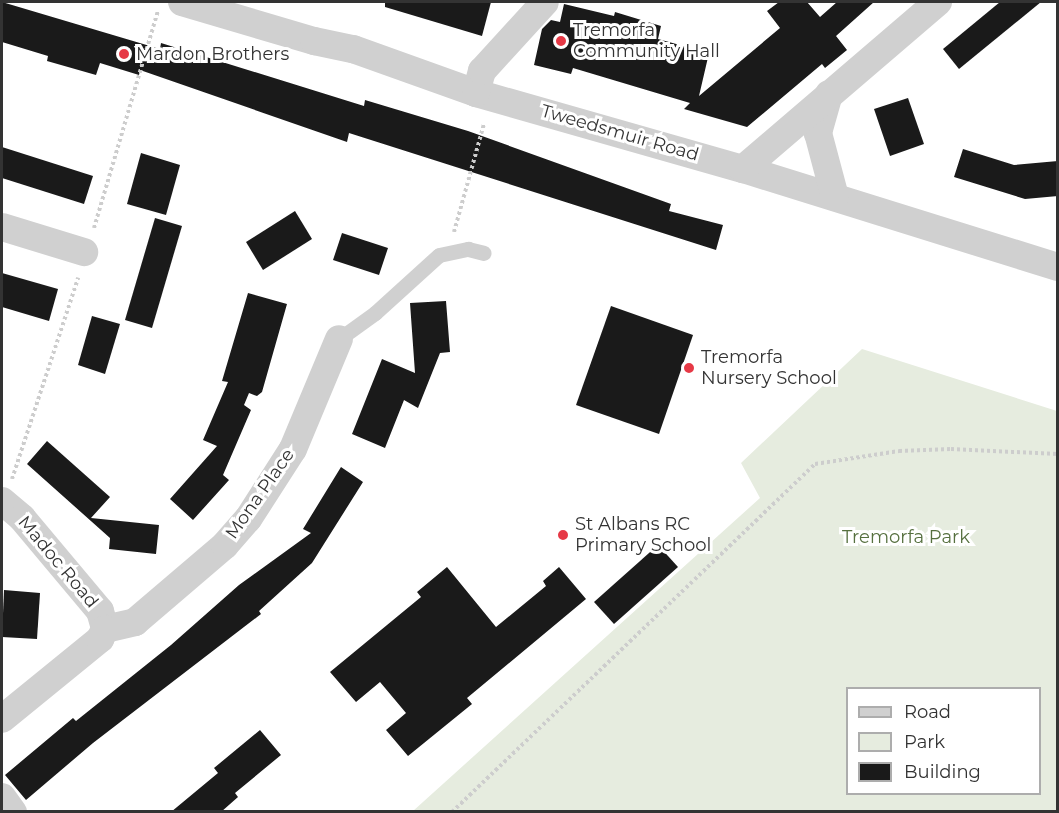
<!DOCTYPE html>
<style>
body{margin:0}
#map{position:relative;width:1059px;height:813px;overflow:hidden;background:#fff;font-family:Montserrat,sans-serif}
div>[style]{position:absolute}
.green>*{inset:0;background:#e6ecdf}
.building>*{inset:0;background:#1a1a1a}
.path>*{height:4px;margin-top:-2px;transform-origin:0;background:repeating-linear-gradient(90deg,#cdcdcd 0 3px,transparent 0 6px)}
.lane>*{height:15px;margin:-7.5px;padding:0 7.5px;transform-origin:7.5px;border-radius:7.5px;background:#d0d0d0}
.street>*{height:28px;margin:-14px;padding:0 14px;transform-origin:14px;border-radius:14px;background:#d0d0d0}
.dots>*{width:16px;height:16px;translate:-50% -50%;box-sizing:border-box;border:3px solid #fff;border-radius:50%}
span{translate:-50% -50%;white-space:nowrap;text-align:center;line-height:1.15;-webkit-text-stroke:6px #fff;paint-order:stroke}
.poi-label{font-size:18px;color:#333}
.left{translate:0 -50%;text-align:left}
.street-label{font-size:18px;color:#333}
.park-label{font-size:18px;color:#56703f}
.frame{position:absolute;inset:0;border:3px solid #333;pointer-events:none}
.legend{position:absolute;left:846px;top:687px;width:195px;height:108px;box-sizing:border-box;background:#fff;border:2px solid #adadad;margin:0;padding:8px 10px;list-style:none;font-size:18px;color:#333}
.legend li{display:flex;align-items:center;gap:12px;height:30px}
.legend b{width:30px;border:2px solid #adadad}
</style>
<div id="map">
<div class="green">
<div style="clip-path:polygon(evenodd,862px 349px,1057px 411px,1057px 811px,413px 811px,760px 498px,741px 463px,862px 349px,848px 688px,1040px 688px,1040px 794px,848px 794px,848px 688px)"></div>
</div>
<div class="building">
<div style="clip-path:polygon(2px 2px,160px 49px,161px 43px,364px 106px,365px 100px,468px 131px,671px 204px,669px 211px,723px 225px,716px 250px,349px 133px,347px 142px,140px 70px,139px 75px,100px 63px,96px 75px,47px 61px,48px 56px,2px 42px)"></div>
<div style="clip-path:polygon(385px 2px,491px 2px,482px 36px,385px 7px)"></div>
<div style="clip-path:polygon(779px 2px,807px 2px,820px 17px,837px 2px,874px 2px,836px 36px,847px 50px,825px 68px,822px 64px,747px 127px,684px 109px,690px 103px,573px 68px,571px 74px,534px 65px,542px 29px,551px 20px,560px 22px,564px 4px,614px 16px,615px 12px,661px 26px,658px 39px,709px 53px,699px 96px,780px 28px,767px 11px)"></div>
<div style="clip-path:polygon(1000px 2px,1041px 2px,959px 69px,943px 49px)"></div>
<div style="clip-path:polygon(908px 98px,924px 144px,890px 156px,874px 109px)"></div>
<div style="clip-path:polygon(2px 147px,93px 176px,84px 204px,2px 178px)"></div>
<div style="clip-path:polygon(963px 149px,1014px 165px,1058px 161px,1058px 196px,1025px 199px,954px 177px)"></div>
<div style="clip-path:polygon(141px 153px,180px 165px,166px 215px,127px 204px)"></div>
<div style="clip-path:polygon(295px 211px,312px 239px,263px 270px,246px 242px)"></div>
<div style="clip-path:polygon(155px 218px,182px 226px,152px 328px,125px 320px)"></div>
<div style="clip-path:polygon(342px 233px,388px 248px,379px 275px,333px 260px)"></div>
<div style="clip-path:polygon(2px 273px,58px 289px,49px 321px,2px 307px)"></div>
<div style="clip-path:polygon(248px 293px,287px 304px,262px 392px,257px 396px,249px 393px,244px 405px,251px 410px,223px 475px,229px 480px,193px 520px,170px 499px,217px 446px,203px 440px,228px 382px,222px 381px)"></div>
<div style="clip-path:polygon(446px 301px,450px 352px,440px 353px,418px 408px,404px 400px,385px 448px,352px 434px,382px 359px,415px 373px,410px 303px)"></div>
<div style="clip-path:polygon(611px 306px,693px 335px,659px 434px,576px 405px)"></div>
<div style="clip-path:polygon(92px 316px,120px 324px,105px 374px,78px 365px)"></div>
<div style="clip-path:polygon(47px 441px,110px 497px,91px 518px,159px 525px,156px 554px,109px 549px,110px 538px,27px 464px)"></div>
<div style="clip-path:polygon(341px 467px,363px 482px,312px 563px,259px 611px,261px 614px,93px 743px,26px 800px,5px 775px,73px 718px,76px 721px,171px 645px,239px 585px,311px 533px,303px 529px)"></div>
<div style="clip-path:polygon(658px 545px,678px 567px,614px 624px,594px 602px)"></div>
<div style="clip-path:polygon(447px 567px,496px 627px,546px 586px,543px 581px,559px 567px,586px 599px,467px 698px,472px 704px,408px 756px,386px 730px,406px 713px,380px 682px,356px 702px,330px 672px,421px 597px,417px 592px)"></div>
<div style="clip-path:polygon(4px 590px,40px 593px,37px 639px,2px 637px)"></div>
<div style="clip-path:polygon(260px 730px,281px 755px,235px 793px,238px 797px,221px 812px,171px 812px,218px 773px,214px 768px)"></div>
</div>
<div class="path">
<div style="left:94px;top:228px;width:226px;rotate:-73.6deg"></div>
<div style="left:454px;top:232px;width:112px;rotate:-74.5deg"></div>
<div style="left:12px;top:479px;width:212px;rotate:-71.8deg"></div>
<div style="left:452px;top:812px;width:503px;rotate:-43.79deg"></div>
<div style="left:815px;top:464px;width:85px;rotate:-8.8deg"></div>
<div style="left:899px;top:451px;width:52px;rotate:-2.2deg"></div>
<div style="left:951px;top:449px;width:107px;rotate:2.7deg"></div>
</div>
<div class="lane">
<div style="left:339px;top:339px;width:44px;rotate:-35.8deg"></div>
<div style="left:375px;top:313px;width:86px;rotate:-42.2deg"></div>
<div style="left:439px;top:255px;width:30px;rotate:-12deg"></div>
<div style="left:468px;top:249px;width:16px;rotate:14deg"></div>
</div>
<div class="street">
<div style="left:182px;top:2px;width:138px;rotate:16.5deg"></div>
<div style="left:314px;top:41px;width:40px;rotate:12deg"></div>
<div style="left:353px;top:49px;width:131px;rotate:19.7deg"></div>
<div style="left:476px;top:93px;width:278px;rotate:15.9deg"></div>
<div style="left:743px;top:169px;width:330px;rotate:17.3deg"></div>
<div style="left:476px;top:93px;width:23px;rotate:-75deg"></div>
<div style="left:482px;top:71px;width:93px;rotate:-47.6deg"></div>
<div style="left:829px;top:94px;width:41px;rotate:105.8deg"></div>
<div style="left:818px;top:133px;width:66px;rotate:75.1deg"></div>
<div style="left:743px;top:169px;width:257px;rotate:-40.6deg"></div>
<div style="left:2px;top:227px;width:86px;rotate:17deg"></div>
<div style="left:2px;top:501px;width:26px;rotate:40deg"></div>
<div style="left:22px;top:518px;width:121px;rotate:50deg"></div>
<div style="left:100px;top:611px;width:19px;rotate:74deg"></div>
<div style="left:105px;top:629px;width:31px;rotate:-13deg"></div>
<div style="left:135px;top:622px;width:118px;rotate:-40.5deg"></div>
<div style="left:225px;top:545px;width:35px;rotate:-49deg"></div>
<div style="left:248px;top:519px;width:83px;rotate:-57.3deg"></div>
<div style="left:293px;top:449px;width:119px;rotate:-67.3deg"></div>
<div style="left:2px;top:719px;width:127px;rotate:-39.2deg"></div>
<div style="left:100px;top:639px;width:11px;rotate:-63deg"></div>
<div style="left:2px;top:797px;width:19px;rotate:54deg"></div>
</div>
<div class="dots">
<div style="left:561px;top:41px;background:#e63946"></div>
<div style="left:124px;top:54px;background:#e63946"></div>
<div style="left:689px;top:368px;background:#e63946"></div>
<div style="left:563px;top:535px;background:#e63946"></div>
</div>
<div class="poi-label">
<span class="left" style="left:573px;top:41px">Tremorfa<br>Community Hall</span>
<span class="left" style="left:136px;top:54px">Mardon Brothers</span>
<span class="left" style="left:701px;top:368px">Tremorfa<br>Nursery School</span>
<span class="left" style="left:575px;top:535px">St Albans RC<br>Primary School</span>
</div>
<div class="street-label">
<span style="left:620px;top:133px;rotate:16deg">Tweedsmuir Road</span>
<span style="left:260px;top:494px;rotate:-55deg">Mona Place</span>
<span style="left:58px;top:562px;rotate:50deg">Madoc Road</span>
</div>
<div class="park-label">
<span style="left:906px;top:537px">Tremorfa Park</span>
</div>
<div class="frame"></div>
<ul class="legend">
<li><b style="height:8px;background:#d0d0d0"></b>Road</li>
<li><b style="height:16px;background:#e6ecdf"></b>Park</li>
<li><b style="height:16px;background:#1a1a1a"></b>Building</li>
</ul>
</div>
